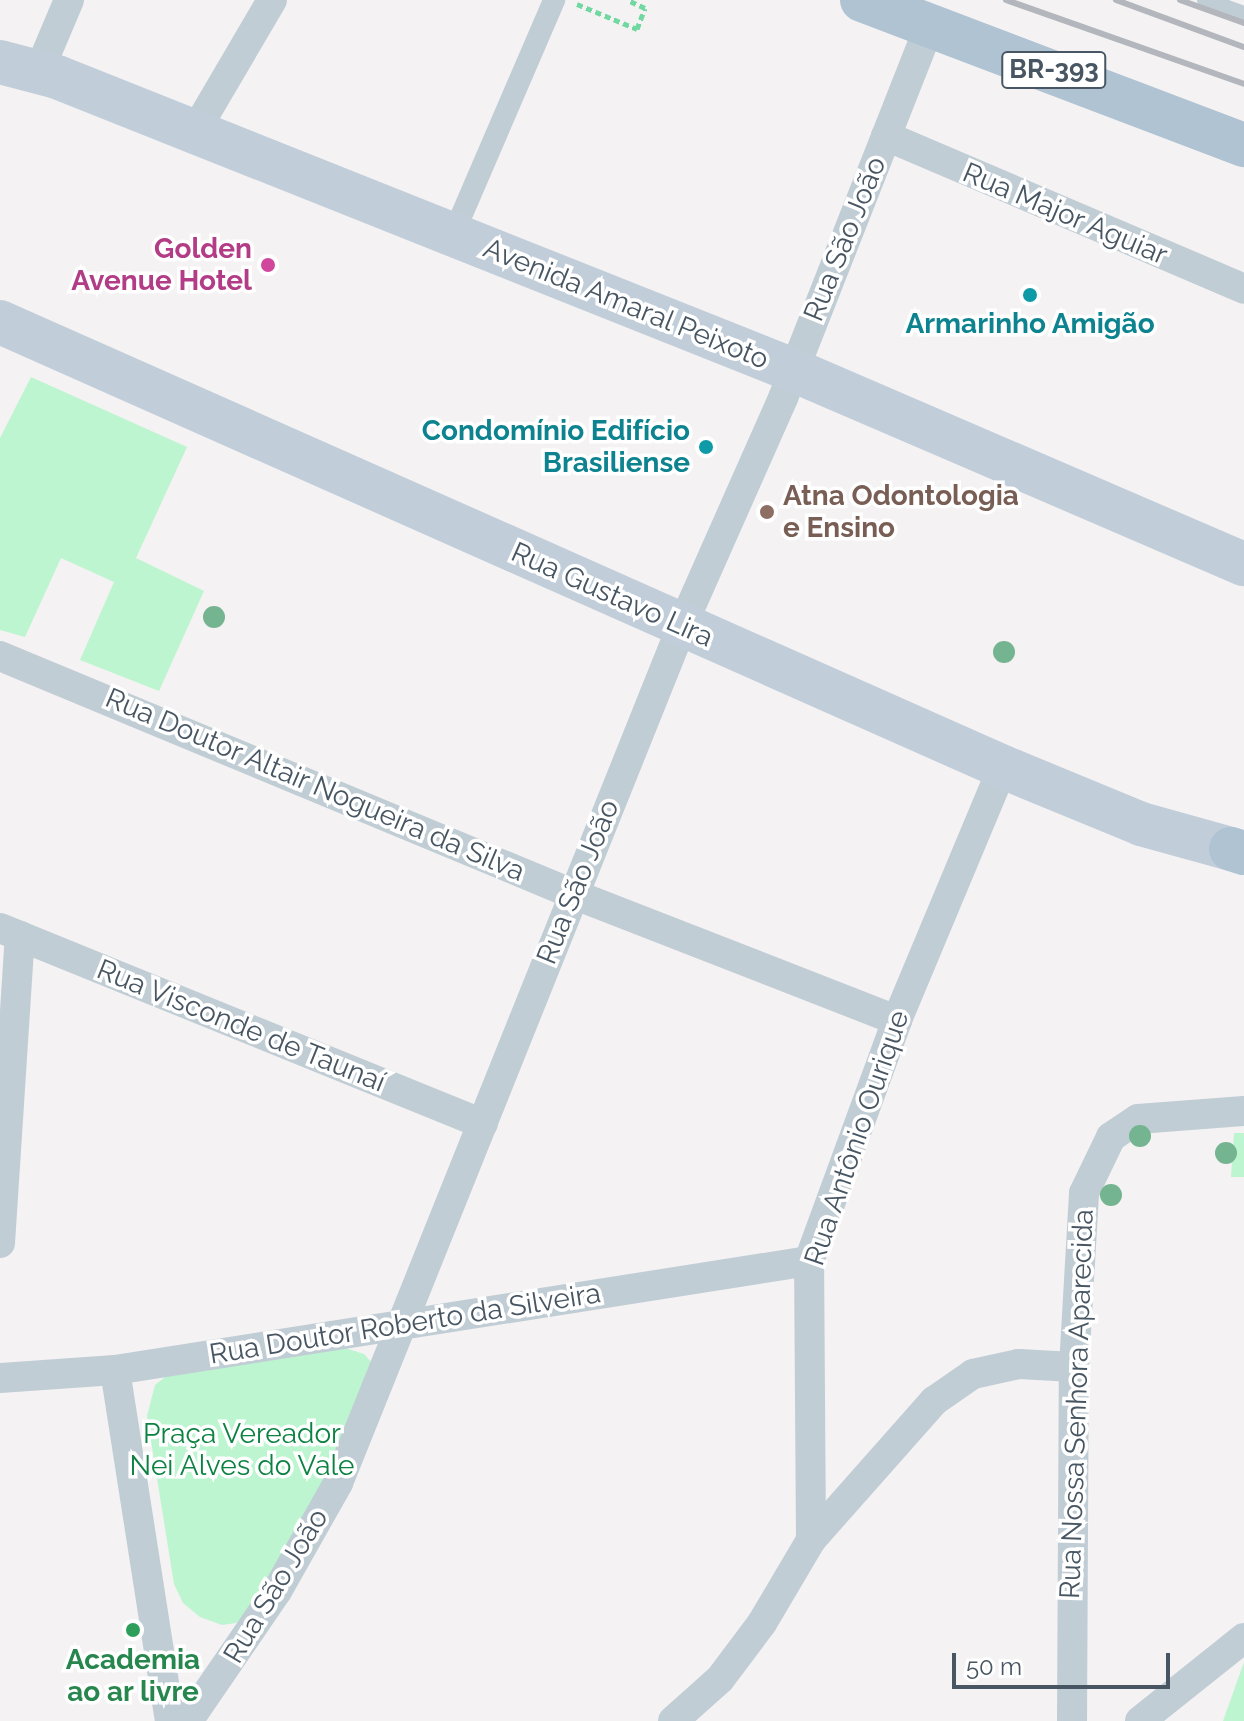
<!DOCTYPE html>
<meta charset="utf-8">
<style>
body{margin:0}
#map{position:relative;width:1244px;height:1721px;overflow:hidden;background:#f4f2f2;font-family:Raleway,sans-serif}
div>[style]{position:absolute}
.green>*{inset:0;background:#bdf5d0}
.path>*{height:5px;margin-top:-2.5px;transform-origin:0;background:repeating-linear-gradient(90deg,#70d8a0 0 6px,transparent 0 10px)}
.service>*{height:16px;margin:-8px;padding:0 8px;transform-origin:8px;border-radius:8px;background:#c1cdd5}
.pedestrian>*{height:22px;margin:-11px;padding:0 11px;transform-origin:11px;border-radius:11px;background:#c1cdd5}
.minor>*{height:30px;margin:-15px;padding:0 15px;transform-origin:15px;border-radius:15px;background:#c1cdd5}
.secondary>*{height:44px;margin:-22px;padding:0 22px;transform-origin:22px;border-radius:22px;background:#c1ceda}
.primary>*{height:44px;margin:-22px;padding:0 22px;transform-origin:22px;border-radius:22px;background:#afc3d3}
.rail>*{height:6px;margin:-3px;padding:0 3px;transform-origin:3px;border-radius:3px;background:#b3b7bd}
.trees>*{width:22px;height:22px;margin:-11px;border-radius:50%;background:#74b491}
.dots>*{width:22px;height:22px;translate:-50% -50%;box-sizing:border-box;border:4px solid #fff;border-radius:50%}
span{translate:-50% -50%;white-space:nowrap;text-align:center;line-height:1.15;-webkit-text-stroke:7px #fff;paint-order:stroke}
.shield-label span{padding:2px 6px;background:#fff;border:2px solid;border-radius:6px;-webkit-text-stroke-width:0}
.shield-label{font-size:26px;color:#475662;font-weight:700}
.street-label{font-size:28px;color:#475662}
.hotel-label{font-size:28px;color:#b23c85;font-weight:700}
.right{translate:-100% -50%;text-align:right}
.culture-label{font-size:28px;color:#0d838f;font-weight:700}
.education-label{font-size:28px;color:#785e54;font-weight:700}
.left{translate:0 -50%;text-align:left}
.park-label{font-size:28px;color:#0c8242}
.leisure-label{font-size:28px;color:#27864d;font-weight:700}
.scale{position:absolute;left:952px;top:1653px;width:218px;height:36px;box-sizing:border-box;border:4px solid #475662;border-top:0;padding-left:10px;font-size:24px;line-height:28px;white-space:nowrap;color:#475662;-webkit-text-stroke:6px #fff;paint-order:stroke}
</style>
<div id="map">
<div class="green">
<div style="clip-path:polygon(31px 377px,187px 447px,136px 558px,204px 591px,159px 691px,80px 660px,114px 582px,61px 558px,25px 637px,0 630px,0 438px)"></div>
<div style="clip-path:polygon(1234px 1133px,1244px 1133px,1244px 1177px,1231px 1177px)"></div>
<div style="clip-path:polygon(342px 1347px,364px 1354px,374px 1365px,352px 1430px,255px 1606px,236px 1623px,222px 1625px,200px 1617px,183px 1603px,174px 1584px,147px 1416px,155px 1385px,170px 1373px)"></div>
<div style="clip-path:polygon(1244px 1662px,1244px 1721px,1223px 1721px)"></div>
</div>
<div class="path">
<div style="left:577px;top:4px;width:65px;rotate:22.6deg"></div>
<div style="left:637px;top:29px;width:22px;rotate:-69deg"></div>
<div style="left:645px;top:8px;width:19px;rotate:-155deg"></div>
</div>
<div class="service">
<div style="left:1205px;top:0;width:41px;rotate:19.7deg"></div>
</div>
<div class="pedestrian">
<div style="left:453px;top:235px;width:256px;rotate:-66.7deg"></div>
</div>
<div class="minor">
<div style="left:39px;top:71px;width:77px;rotate:-67.1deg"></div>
<div style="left:194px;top:133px;width:154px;rotate:-59.6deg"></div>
<div style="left:886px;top:136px;width:389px;rotate:23.1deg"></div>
<div style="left:0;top:656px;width:620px;rotate:22.56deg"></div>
<div style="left:573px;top:894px;width:348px;rotate:21.3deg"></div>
<div style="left:0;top:928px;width:521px;rotate:22.09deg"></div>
<div style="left:0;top:1243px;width:308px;rotate:-86.3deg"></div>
<div style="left:115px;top:1370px;width:355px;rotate:81.1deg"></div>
<div style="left:0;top:1378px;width:115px;rotate:-4deg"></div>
<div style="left:115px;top:1370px;width:703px;rotate:-8.93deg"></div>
<div style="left:811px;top:1540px;width:186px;rotate:-48.5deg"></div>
<div style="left:934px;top:1401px;width:47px;rotate:-34.7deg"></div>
<div style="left:973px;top:1374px;width:47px;rotate:-12.3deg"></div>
<div style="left:1019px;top:1364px;width:55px;rotate:3.1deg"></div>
<div style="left:188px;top:1721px;width:158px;rotate:-55.6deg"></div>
<div style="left:277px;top:1591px;width:124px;rotate:-60.5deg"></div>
<div style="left:338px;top:1483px;width:923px;rotate:-68.13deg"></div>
<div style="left:682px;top:626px;width:249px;rotate:-66.1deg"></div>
<div style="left:783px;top:398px;width:403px;rotate:-68.5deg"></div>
<div style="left:673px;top:1721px;width:63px;rotate:-41.8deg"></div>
<div style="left:720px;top:1679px;width:70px;rotate:-53.1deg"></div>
<div style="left:762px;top:1623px;width:96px;rotate:-59.4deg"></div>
<div style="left:811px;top:1540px;width:279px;rotate:-90.4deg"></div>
<div style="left:809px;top:1261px;width:257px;rotate:-69.9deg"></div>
<div style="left:897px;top:1020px;width:274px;rotate:-67.3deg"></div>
<div style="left:1072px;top:1721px;width:354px;rotate:-89.7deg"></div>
<div style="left:1074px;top:1367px;width:174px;rotate:-86.7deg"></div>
<div style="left:1084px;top:1193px;width:62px;rotate:-64.3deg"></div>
<div style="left:1111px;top:1137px;width:32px;rotate:-34deg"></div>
<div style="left:1138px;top:1119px;width:106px;rotate:-4.3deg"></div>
<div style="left:1140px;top:1721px;width:133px;rotate:-38.6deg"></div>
</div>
<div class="secondary">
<div style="left:0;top:62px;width:59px;rotate:14.7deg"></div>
<div style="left:57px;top:77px;width:792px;rotate:21.71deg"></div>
<div style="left:793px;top:370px;width:491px;rotate:23.3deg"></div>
<div style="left:0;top:322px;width:1097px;rotate:23.93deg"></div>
<div style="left:1003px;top:767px;width:149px;rotate:22.4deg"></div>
<div style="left:1141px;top:824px;width:93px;rotate:15.5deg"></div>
</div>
<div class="primary">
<div style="left:862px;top:0;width:409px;rotate:20.8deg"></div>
<div style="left:1231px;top:849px;width:14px;rotate:17deg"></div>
</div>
<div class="rail">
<div style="left:1006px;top:0;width:252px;rotate:19.4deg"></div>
<div style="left:1116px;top:0;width:136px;rotate:20.2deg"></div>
<div style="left:1180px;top:0;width:68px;rotate:19.8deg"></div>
</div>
<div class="trees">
<div style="left:214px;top:617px"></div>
<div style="left:1004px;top:652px"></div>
<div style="left:1140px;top:1136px"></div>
<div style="left:1226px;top:1153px"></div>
<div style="left:1111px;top:1195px"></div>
</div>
<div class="dots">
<div style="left:268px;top:265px;background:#d1479c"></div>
<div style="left:1030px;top:295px;background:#0f9aa8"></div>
<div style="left:706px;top:447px;background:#0f9aa8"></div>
<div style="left:767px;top:512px;background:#8d6e63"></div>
<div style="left:133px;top:1630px;background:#2e9e5b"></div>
</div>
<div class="shield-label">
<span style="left:1054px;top:70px">BR-393</span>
</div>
<div class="street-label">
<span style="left:1065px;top:214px;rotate:23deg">Rua Major Aguiar</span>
<span style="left:845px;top:239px;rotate:-68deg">Rua São João</span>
<span style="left:626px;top:304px;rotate:22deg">Avenida Amaral Peixoto</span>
<span style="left:612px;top:595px;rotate:24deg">Rua Gustavo Lira</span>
<span style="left:315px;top:785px;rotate:23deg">Rua Doutor Altair Nogueira da Silva</span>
<span style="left:578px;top:882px;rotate:-68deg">Rua São João</span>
<span style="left:241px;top:1026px;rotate:22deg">Rua Visconde de Taunaí</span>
<span style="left:857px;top:1138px;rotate:-71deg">Rua Antônio Ourique</span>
<span style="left:405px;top:1324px;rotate:-9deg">Rua Doutor Roberto da Silveira</span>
<span style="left:1077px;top:1404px;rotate:-88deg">Rua Nossa Senhora Aparecida</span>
<span style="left:276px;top:1586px;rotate:-59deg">Rua São João</span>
</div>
<div class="hotel-label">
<span class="right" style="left:252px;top:265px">Golden<br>Avenue Hotel</span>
</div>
<div class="culture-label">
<span style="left:1030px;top:324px">Armarinho Amigão</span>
<span class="right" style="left:690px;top:447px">Condomínio Edifício<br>Brasiliense</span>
</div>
<div class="education-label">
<span class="left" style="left:783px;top:512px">Atna Odontologia<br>e Ensino</span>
</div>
<div class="park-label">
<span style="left:242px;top:1450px">Praça Vereador<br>Nei Alves do Vale</span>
</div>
<div class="leisure-label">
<span style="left:133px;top:1676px">Academia<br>ao ar livre</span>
</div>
<div class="scale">50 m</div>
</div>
